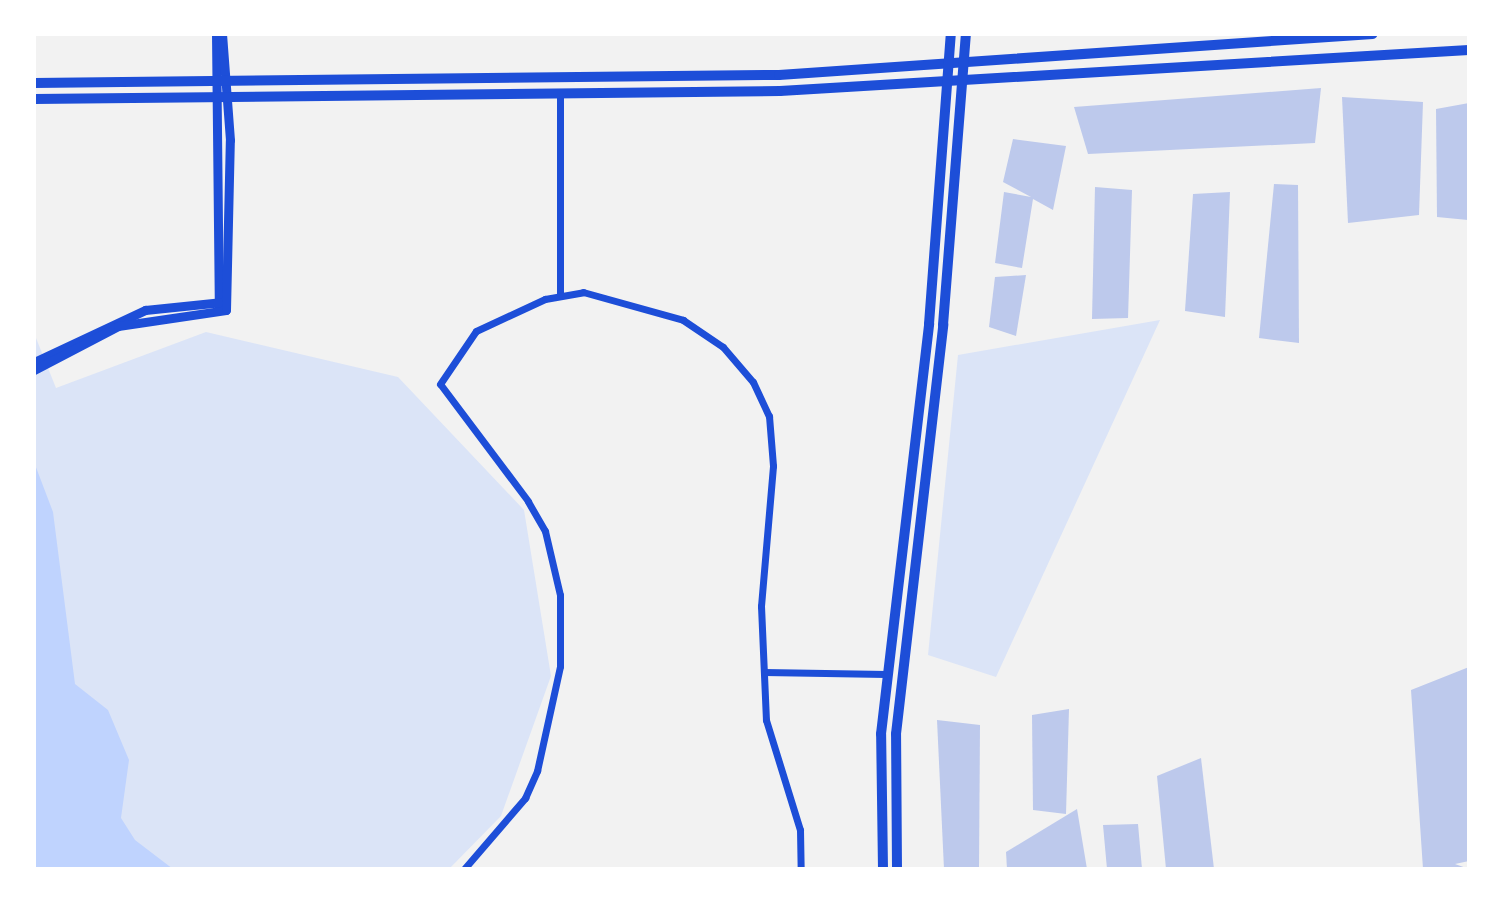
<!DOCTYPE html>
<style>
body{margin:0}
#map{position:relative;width:1503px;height:903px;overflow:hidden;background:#f2f2f2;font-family:Commissioner,sans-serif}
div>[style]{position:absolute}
.green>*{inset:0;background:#dbe4f7}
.water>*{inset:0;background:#bfd3fe}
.building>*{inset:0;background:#bdc9ec}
.minor>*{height:7px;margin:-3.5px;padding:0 3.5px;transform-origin:3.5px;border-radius:3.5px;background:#1d4ed8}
.tertiary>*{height:9px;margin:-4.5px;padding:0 4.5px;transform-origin:4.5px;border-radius:4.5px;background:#1d4ed8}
.secondary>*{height:10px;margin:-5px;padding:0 5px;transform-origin:5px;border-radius:5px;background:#1d4ed8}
span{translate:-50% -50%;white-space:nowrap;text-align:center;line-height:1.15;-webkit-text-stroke:8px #fff;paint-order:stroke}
.frame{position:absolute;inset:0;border:36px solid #fff;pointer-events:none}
</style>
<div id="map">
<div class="green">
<div style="clip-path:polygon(1160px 320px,996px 677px,928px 655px,958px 355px)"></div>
<div style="clip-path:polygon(206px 332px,398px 377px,524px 510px,551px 676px,501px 816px,449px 869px,34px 869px,34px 333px,56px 388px)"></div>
</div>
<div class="water">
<div style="clip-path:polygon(34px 462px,53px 512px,75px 684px,108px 710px,129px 760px,121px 818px,135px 840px,173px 869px,34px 869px)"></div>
</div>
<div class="building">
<div style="clip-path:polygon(1321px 88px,1315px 143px,1088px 154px,1074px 107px)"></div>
<div style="clip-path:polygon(1342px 97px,1423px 102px,1419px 215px,1348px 223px)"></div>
<div style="clip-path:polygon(1469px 103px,1468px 220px,1437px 217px,1436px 109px)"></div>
<div style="clip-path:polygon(1013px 139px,1066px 146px,1053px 210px,1033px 199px,1022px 268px,995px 263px,1004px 192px,1031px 197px,1003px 182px)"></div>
<div style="clip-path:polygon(1274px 184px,1298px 185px,1299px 343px,1259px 338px)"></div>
<div style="clip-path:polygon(1095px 187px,1132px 190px,1128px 318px,1092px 319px)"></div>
<div style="clip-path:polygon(1230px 192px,1225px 317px,1185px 311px,1193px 194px)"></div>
<div style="clip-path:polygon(1026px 275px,1016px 336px,989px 327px,995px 277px)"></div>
<div style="clip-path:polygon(1469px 667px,1469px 861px,1455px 864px,1469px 869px,1423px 869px,1411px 690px)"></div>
<div style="clip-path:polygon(1069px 709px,1066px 814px,1033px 810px,1032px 715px)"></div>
<div style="clip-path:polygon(937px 720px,980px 725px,979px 869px,944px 869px)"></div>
<div style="clip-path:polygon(1201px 758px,1214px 869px,1166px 869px,1157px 776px)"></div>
<div style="clip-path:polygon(1077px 809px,1087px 869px,1007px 869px,1006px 852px)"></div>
<div style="clip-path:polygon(1138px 824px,1142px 869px,1107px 869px,1103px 825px)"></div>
</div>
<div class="minor">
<div style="left:560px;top:296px;width:203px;rotate:-90deg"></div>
<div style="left:764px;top:672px;width:122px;rotate:0.9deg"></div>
<div style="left:464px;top:869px;width:94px;rotate:-49.3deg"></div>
<div style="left:525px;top:798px;width:30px;rotate:-66deg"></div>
<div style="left:537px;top:771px;width:107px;rotate:-77.6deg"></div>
<div style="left:560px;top:666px;width:71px;rotate:-90deg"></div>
<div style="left:560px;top:595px;width:66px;rotate:-103.2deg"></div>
<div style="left:545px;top:531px;width:34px;rotate:-120deg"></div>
<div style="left:528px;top:501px;width:146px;rotate:-126.9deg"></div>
<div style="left:440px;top:384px;width:64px;rotate:-55.8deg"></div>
<div style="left:476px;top:331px;width:76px;rotate:-24.9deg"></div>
<div style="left:545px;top:299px;width:39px;rotate:-10deg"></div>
<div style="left:583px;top:292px;width:104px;rotate:15.6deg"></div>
<div style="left:683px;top:320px;width:48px;rotate:34deg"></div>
<div style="left:723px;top:347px;width:46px;rotate:49.4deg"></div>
<div style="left:753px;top:382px;width:38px;rotate:65deg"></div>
<div style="left:769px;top:416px;width:50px;rotate:85.4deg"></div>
<div style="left:773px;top:466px;width:141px;rotate:94.9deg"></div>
<div style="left:761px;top:606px;width:114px;rotate:87.5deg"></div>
<div style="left:766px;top:720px;width:115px;rotate:72.8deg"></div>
<div style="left:800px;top:830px;width:39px;rotate:89deg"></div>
</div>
<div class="tertiary">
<div style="left:216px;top:34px;width:276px;rotate:89.4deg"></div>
<div style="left:34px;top:362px;width:123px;rotate:-25.1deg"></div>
<div style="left:145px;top:310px;width:78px;rotate:-5.9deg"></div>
<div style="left:34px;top:370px;width:95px;rotate:-27.6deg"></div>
<div style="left:118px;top:326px;width:109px;rotate:-8.4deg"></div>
<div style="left:226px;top:310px;width:170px;rotate:-88.7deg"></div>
<div style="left:230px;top:140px;width:106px;rotate:-94.3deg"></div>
</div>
<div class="secondary">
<div style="left:34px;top:83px;width:745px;rotate:-0.62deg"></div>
<div style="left:779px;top:75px;width:595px;rotate:-3.95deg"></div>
<div style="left:34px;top:99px;width:746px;rotate:-0.61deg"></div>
<div style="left:780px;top:91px;width:690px;rotate:-3.41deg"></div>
<div style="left:883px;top:869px;width:135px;rotate:-90.8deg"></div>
<div style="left:881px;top:734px;width:413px;rotate:-83.3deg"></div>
<div style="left:929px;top:324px;width:291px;rotate:-85.7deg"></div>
<div style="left:897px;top:869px;width:135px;rotate:-90.4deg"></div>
<div style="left:896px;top:734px;width:412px;rotate:-83.4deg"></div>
<div style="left:943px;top:325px;width:292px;rotate:-85.5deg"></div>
</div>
<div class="frame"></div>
</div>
